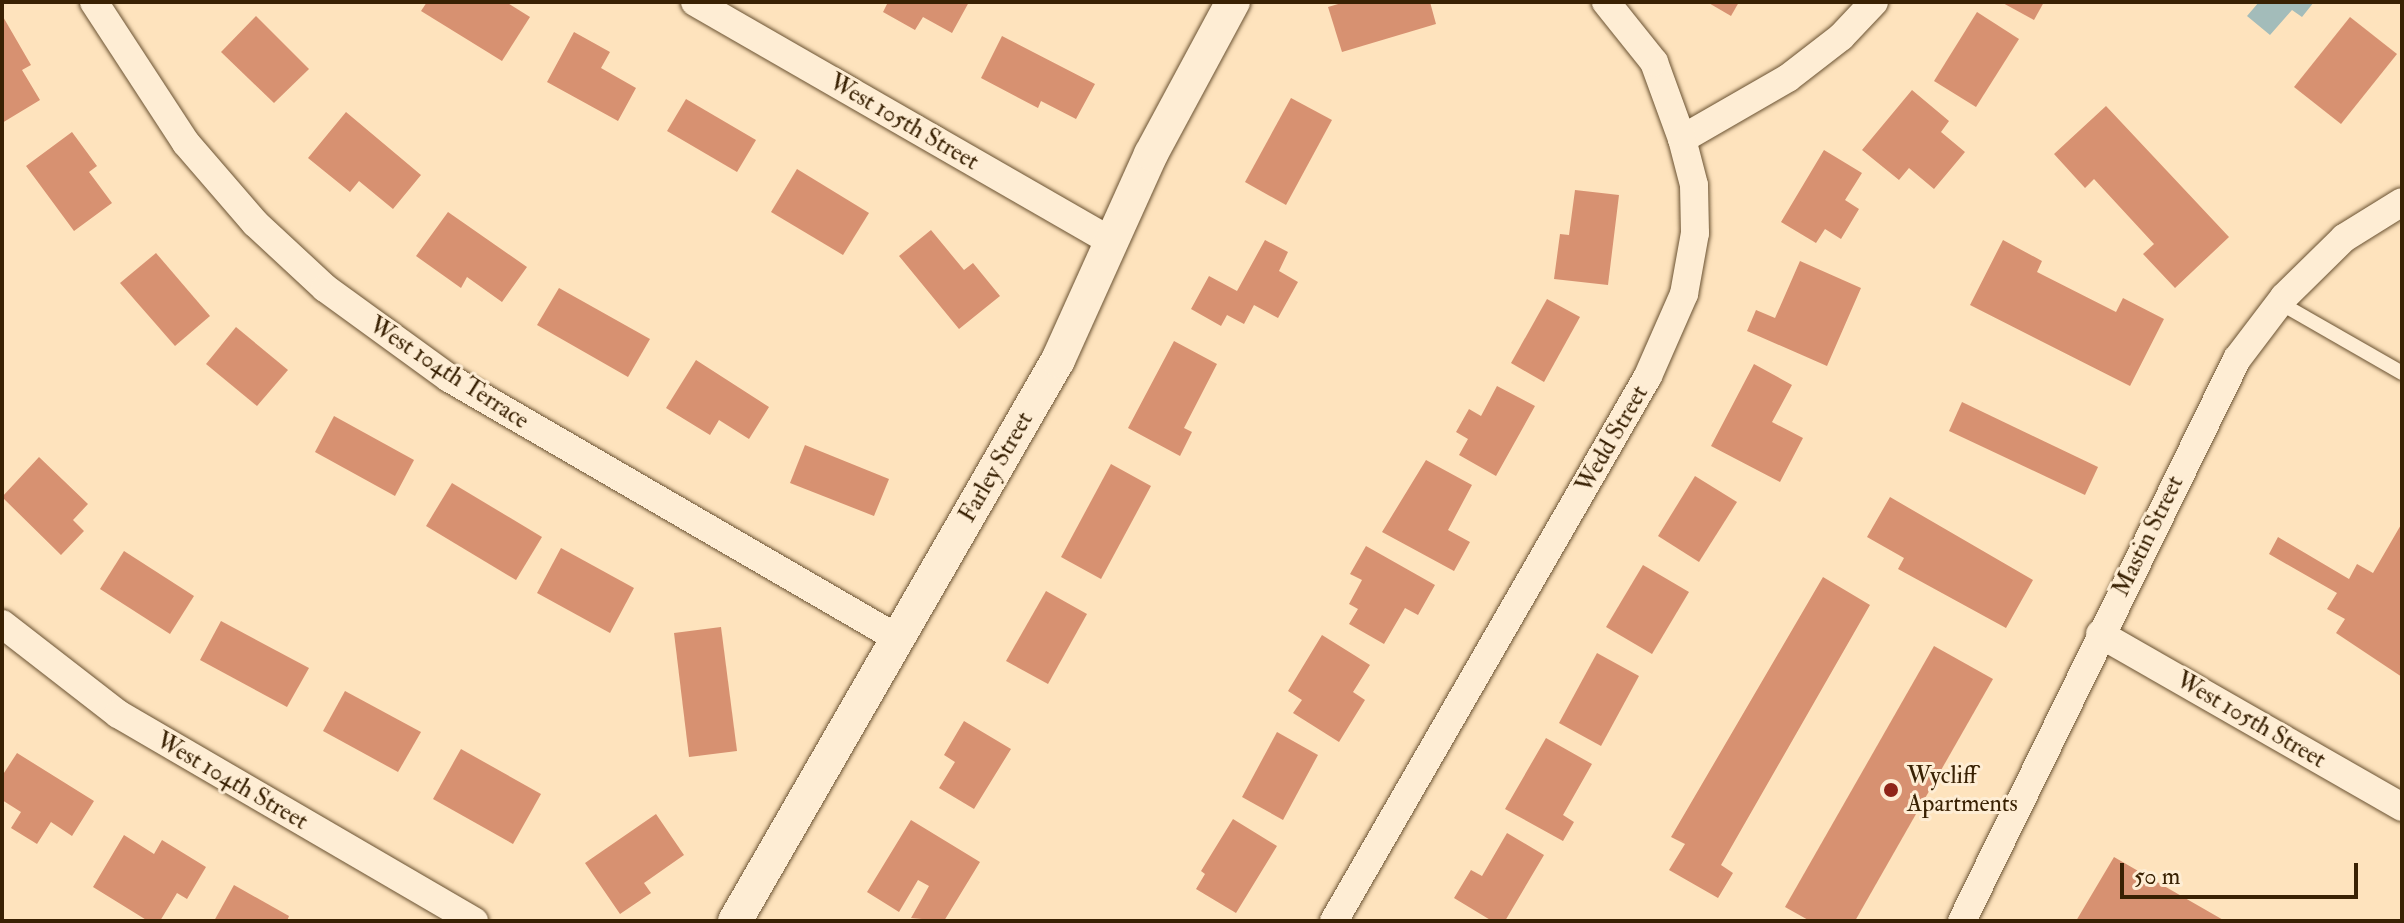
<!DOCTYPE html>
<style>
body{margin:0}
#map{position:relative;width:2404px;height:923px;overflow:hidden;background:#fee3bd;font-family:"IM FELL Double Pica",serif}
div>[style]{position:absolute}
.water>*{inset:0;background:#a3bcba}
.building>*{inset:0;background:#d79171}
.roads{filter:drop-shadow(0 0 2px #6a5232) drop-shadow(0 0 2px #6a5232)}
.service>*{height:14px;margin:-7px;padding:0 7px;transform-origin:7px;border-radius:7px;background:#feedd4}
.minor>*{height:28px;margin:-14px;padding:0 14px;transform-origin:14px;border-radius:14px;background:#feedd4}
.tertiary>*{height:34px;margin:-17px;padding:0 17px;transform-origin:17px;border-radius:17px;background:#feedd4}
.dots>*{width:22px;height:22px;translate:-50% -50%;box-sizing:border-box;border:4px solid #feedd4;border-radius:50%}
span{translate:-50% -50%;white-space:nowrap;text-align:center;line-height:1.15;-webkit-text-stroke:6px #feedd4;paint-order:stroke}
.street-label{font-size:24px;color:#392103}
.poi-label{font-size:24px;color:#392103}
.left{translate:0 -50%;text-align:left}
.frame{position:absolute;inset:0;border:4px solid #392103;pointer-events:none}
.scale{position:absolute;left:2120px;top:863px;width:238px;height:36px;box-sizing:border-box;border:4px solid #392103;border-top:0;padding-left:10px;font-size:24px;line-height:28px;white-space:nowrap;color:#392103;-webkit-text-stroke:6px #feedd4;paint-order:stroke}
</style>
<div id="map">
<div class="water">
<div style="clip-path:polygon(2259px 2px,2314px 2px,2302px 17px,2292px 10px,2270px 35px,2247px 16px)"></div>
</div>
<div class="building">
<div style="clip-path:polygon(427px 2px,506px 2px,530px 17px,502px 61px,421px 11px)"></div>
<div style="clip-path:polygon(888px 2px,969px 2px,952px 33px,923px 17px,915px 30px,883px 12px)"></div>
<div style="clip-path:polygon(1345px 2px,1430px 2px,1436px 24px,1342px 52px,1328px 7px)"></div>
<div style="clip-path:polygon(1707px 2px,1739px 2px,1731px 16px)"></div>
<div style="clip-path:polygon(2001px 2px,2044px 2px,2034px 20px)"></div>
<div style="clip-path:polygon(1977px 12px,2019px 39px,1976px 107px,1934px 81px)"></div>
<div style="clip-path:polygon(2px 15px,31px 65px,22px 70px,40px 100px,2px 123px)"></div>
<div style="clip-path:polygon(256px 16px,309px 69px,274px 103px,221px 52px)"></div>
<div style="clip-path:polygon(2350px 17px,2397px 54px,2341px 124px,2294px 87px)"></div>
<div style="clip-path:polygon(574px 32px,610px 52px,601px 68px,636px 88px,618px 121px,547px 82px)"></div>
<div style="clip-path:polygon(1002px 36px,1095px 84px,1076px 119px,1041px 101px,1038px 108px,981px 78px)"></div>
<div style="clip-path:polygon(1912px 90px,1949px 121px,1941px 132px,1965px 152px,1934px 189px,1909px 168px,1899px 180px,1862px 150px)"></div>
<div style="clip-path:polygon(1291px 98px,1332px 120px,1286px 205px,1245px 182px)"></div>
<div style="clip-path:polygon(686px 99px,756px 140px,737px 172px,667px 131px)"></div>
<div style="clip-path:polygon(2106px 106px,2229px 237px,2175px 288px,2143px 254px,2154px 244px,2094px 179px,2085px 188px,2054px 154px)"></div>
<div style="clip-path:polygon(346px 112px,421px 175px,393px 209px,359px 181px,350px 192px,308px 158px)"></div>
<div style="clip-path:polygon(72px 132px,97px 166px,89px 172px,112px 203px,74px 231px,26px 166px)"></div>
<div style="clip-path:polygon(1824px 150px,1862px 173px,1845px 200px,1859px 209px,1841px 239px,1825px 229px,1816px 243px,1781px 222px)"></div>
<div style="clip-path:polygon(797px 169px,869px 213px,843px 255px,771px 212px)"></div>
<div style="clip-path:polygon(1575px 190px,1619px 195px,1608px 285px,1554px 279px,1560px 234px,1569px 235px)"></div>
<div style="clip-path:polygon(448px 212px,527px 267px,502px 302px,467px 277px,461px 288px,416px 256px)"></div>
<div style="clip-path:polygon(931px 230px,964px 270px,973px 263px,1000px 296px,959px 329px,899px 256px)"></div>
<div style="clip-path:polygon(1265px 240px,1288px 252px,1279px 271px,1298px 282px,1278px 318px,1254px 305px,1244px 324px,1227px 315px,1221px 326px,1191px 309px,1209px 276px,1237px 291px)"></div>
<div style="clip-path:polygon(2003px 240px,2042px 261px,2037px 272px,2116px 312px,2123px 298px,2164px 319px,2130px 386px,1970px 305px)"></div>
<div style="clip-path:polygon(156px 253px,210px 316px,175px 346px,120px 283px)"></div>
<div style="clip-path:polygon(1800px 261px,1861px 288px,1827px 366px,1747px 331px,1756px 310px,1775px 318px)"></div>
<div style="clip-path:polygon(559px 288px,650px 339px,628px 377px,537px 325px)"></div>
<div style="clip-path:polygon(1547px 299px,1580px 317px,1544px 382px,1511px 363px)"></div>
<div style="clip-path:polygon(236px 327px,288px 370px,257px 406px,206px 364px)"></div>
<div style="clip-path:polygon(1174px 341px,1217px 364px,1184px 428px,1192px 432px,1180px 456px,1128px 428px)"></div>
<div style="clip-path:polygon(696px 360px,769px 407px,749px 439px,719px 420px,710px 435px,666px 408px)"></div>
<div style="clip-path:polygon(1754px 364px,1792px 385px,1772px 422px,1803px 438px,1780px 482px,1711px 446px)"></div>
<div style="clip-path:polygon(1497px 386px,1535px 406px,1496px 476px,1459px 455px,1468px 439px,1456px 432px,1469px 409px,1481px 416px)"></div>
<div style="clip-path:polygon(1962px 402px,2098px 467px,2085px 495px,1949px 431px)"></div>
<div style="clip-path:polygon(334px 416px,414px 460px,395px 496px,315px 452px)"></div>
<div style="clip-path:polygon(805px 445px,889px 479px,874px 516px,790px 483px)"></div>
<div style="clip-path:polygon(39px 457px,88px 504px,73px 520px,84px 531px,61px 555px,2px 497px)"></div>
<div style="clip-path:polygon(1426px 460px,1472px 485px,1448px 530px,1470px 542px,1454px 571px,1382px 532px)"></div>
<div style="clip-path:polygon(1111px 464px,1151px 486px,1101px 579px,1061px 557px)"></div>
<div style="clip-path:polygon(1695px 476px,1737px 502px,1699px 562px,1658px 536px)"></div>
<div style="clip-path:polygon(452px 483px,542px 537px,516px 580px,426px 526px)"></div>
<div style="clip-path:polygon(1890px 497px,2033px 580px,2006px 628px,1898px 569px,1904px 558px,1867px 537px)"></div>
<div style="clip-path:polygon(2402px 523px,2402px 677px,2336px 633px,2345px 619px,2327px 609px,2337px 593px,2269px 554px,2278px 537px,2349px 579px,2357px 564px,2373px 573px)"></div>
<div style="clip-path:polygon(1366px 546px,1435px 585px,1418px 615px,1405px 608px,1384px 644px,1349px 624px,1358px 609px,1349px 604px,1362px 580px,1350px 574px)"></div>
<div style="clip-path:polygon(561px 548px,634px 588px,610px 633px,537px 593px)"></div>
<div style="clip-path:polygon(124px 551px,194px 596px,170px 634px,100px 589px)"></div>
<div style="clip-path:polygon(1643px 565px,1689px 592px,1652px 654px,1606px 627px)"></div>
<div style="clip-path:polygon(1823px 577px,1870px 605px,1721px 865px,1733px 873px,1718px 898px,1669px 870px,1685px 844px,1671px 837px)"></div>
<div style="clip-path:polygon(1046px 591px,1087px 614px,1048px 684px,1006px 661px)"></div>
<div style="clip-path:polygon(221px 621px,309px 668px,287px 707px,200px 660px)"></div>
<div style="clip-path:polygon(721px 627px,737px 751px,689px 757px,674px 633px)"></div>
<div style="clip-path:polygon(1322px 635px,1370px 665px,1353px 692px,1365px 700px,1339px 742px,1293px 713px,1302px 700px,1288px 691px)"></div>
<div style="clip-path:polygon(1934px 646px,1993px 679px,1855px 921px,1810px 921px,1785px 907px)"></div>
<div style="clip-path:polygon(1597px 653px,1639px 676px,1601px 746px,1559px 723px)"></div>
<div style="clip-path:polygon(345px 691px,421px 732px,398px 772px,323px 731px)"></div>
<div style="clip-path:polygon(964px 721px,1011px 749px,974px 809px,939px 788px,955px 762px,944px 755px)"></div>
<div style="clip-path:polygon(1277px 732px,1318px 755px,1283px 820px,1242px 797px)"></div>
<div style="clip-path:polygon(1546px 738px,1592px 764px,1563px 815px,1574px 822px,1563px 841px,1505px 809px)"></div>
<div style="clip-path:polygon(461px 749px,541px 794px,513px 844px,433px 799px)"></div>
<div style="clip-path:polygon(17px 753px,94px 801px,72px 836px,51px 822px,37px 844px,11px 828px,21px 812px,2px 800px,2px 776px)"></div>
<div style="clip-path:polygon(656px 814px,684px 855px,644px 883px,651px 893px,620px 914px,585px 863px)"></div>
<div style="clip-path:polygon(1233px 819px,1277px 846px,1236px 913px,1196px 889px,1205px 874px,1201px 871px)"></div>
<div style="clip-path:polygon(911px 820px,980px 862px,944px 921px,911px 918px,929px 886px,918px 880px,899px 912px,867px 892px)"></div>
<div style="clip-path:polygon(1507px 833px,1544px 855px,1505px 921px,1492px 921px,1454px 898px,1471px 870px,1482px 876px)"></div>
<div style="clip-path:polygon(124px 835px,154px 854px,162px 840px,206px 867px,187px 899px,177px 893px,160px 921px,148px 921px,93px 887px)"></div>
<div style="clip-path:polygon(2114px 857px,2178px 894px,2225px 921px,2076px 921px)"></div>
<div style="clip-path:polygon(234px 885px,289px 916px,287px 921px,214px 921px)"></div>
</div>
<div class="roads">
<div class="service">
<div style="left:2280px;top:303px;width:141px;rotate:29.8deg"></div>
</div>
<div class="minor">
<div style="left:94px;top:2px;width:168px;rotate:56.9deg"></div>
<div style="left:186px;top:143px;width:106px;rotate:49.2deg"></div>
<div style="left:255px;top:223px;width:96px;rotate:42.9deg"></div>
<div style="left:325px;top:288px;width:153px;rotate:36deg"></div>
<div style="left:449px;top:378px;width:518px;rotate:30.13deg"></div>
<div style="left:695px;top:2px;width:481px;rotate:29.9deg"></div>
<div style="left:1682px;top:139px;width:122px;rotate:-29.9deg"></div>
<div style="left:1788px;top:78px;width:67px;rotate:-37.7deg"></div>
<div style="left:1841px;top:37px;width:48px;rotate:-46.7deg"></div>
<div style="left:2px;top:624px;width:147px;rotate:37.8deg"></div>
<div style="left:118px;top:714px;width:412px;rotate:30.2deg"></div>
<div style="left:2100px;top:634px;width:348px;rotate:29.8deg"></div>
<div style="left:1334px;top:921px;width:629px;rotate:-60.05deg"></div>
<div style="left:1648px;top:376px;width:90px;rotate:-66.3deg"></div>
<div style="left:1684px;top:294px;width:62px;rotate:-79.8deg"></div>
<div style="left:1695px;top:233px;width:48px;rotate:-91.2deg"></div>
<div style="left:1694px;top:185px;width:48px;rotate:-104.6deg"></div>
<div style="left:1682px;top:139px;width:82px;rotate:-110deg"></div>
<div style="left:1654px;top:62px;width:77px;rotate:-128.7deg"></div>
<div style="left:1962px;top:921px;width:626px;rotate:-63.93deg"></div>
<div style="left:2237px;top:359px;width:78px;rotate:-52.8deg"></div>
<div style="left:2284px;top:297px;width:84px;rotate:-44.5deg"></div>
<div style="left:2344px;top:238px;width:68px;rotate:-31.8deg"></div>
</div>
<div class="tertiary">
<div style="left:735px;top:921px;width:647px;rotate:-60.07deg"></div>
<div style="left:1058px;top:360px;width:226px;rotate:-65.7deg"></div>
<div style="left:1151px;top:154px;width:173px;rotate:-61.7deg"></div>
</div>
</div>
<div class="dots">
<div style="left:1891px;top:790px;background:#8f2418"></div>
</div>
<div class="street-label">
<span style="left:904px;top:122px;rotate:30deg">West 105th Street</span>
<span style="left:449px;top:373px;rotate:33deg">West 104th Terrace</span>
<span style="left:1612px;top:439px;rotate:-60deg">Wedd Street</span>
<span style="left:996px;top:467px;rotate:-60deg">Farley Street</span>
<span style="left:2148px;top:536px;rotate:-64deg">Mastin Street</span>
<span style="left:2251px;top:720px;rotate:30deg">West 105th Street</span>
<span style="left:232px;top:781px;rotate:30deg">West 104th Street</span>
</div>
<div class="poi-label">
<span class="left" style="left:1907px;top:790px">Wycliff<br>Apartments</span>
</div>
<div class="frame"></div>
<div class="scale">50 m</div>
</div>
